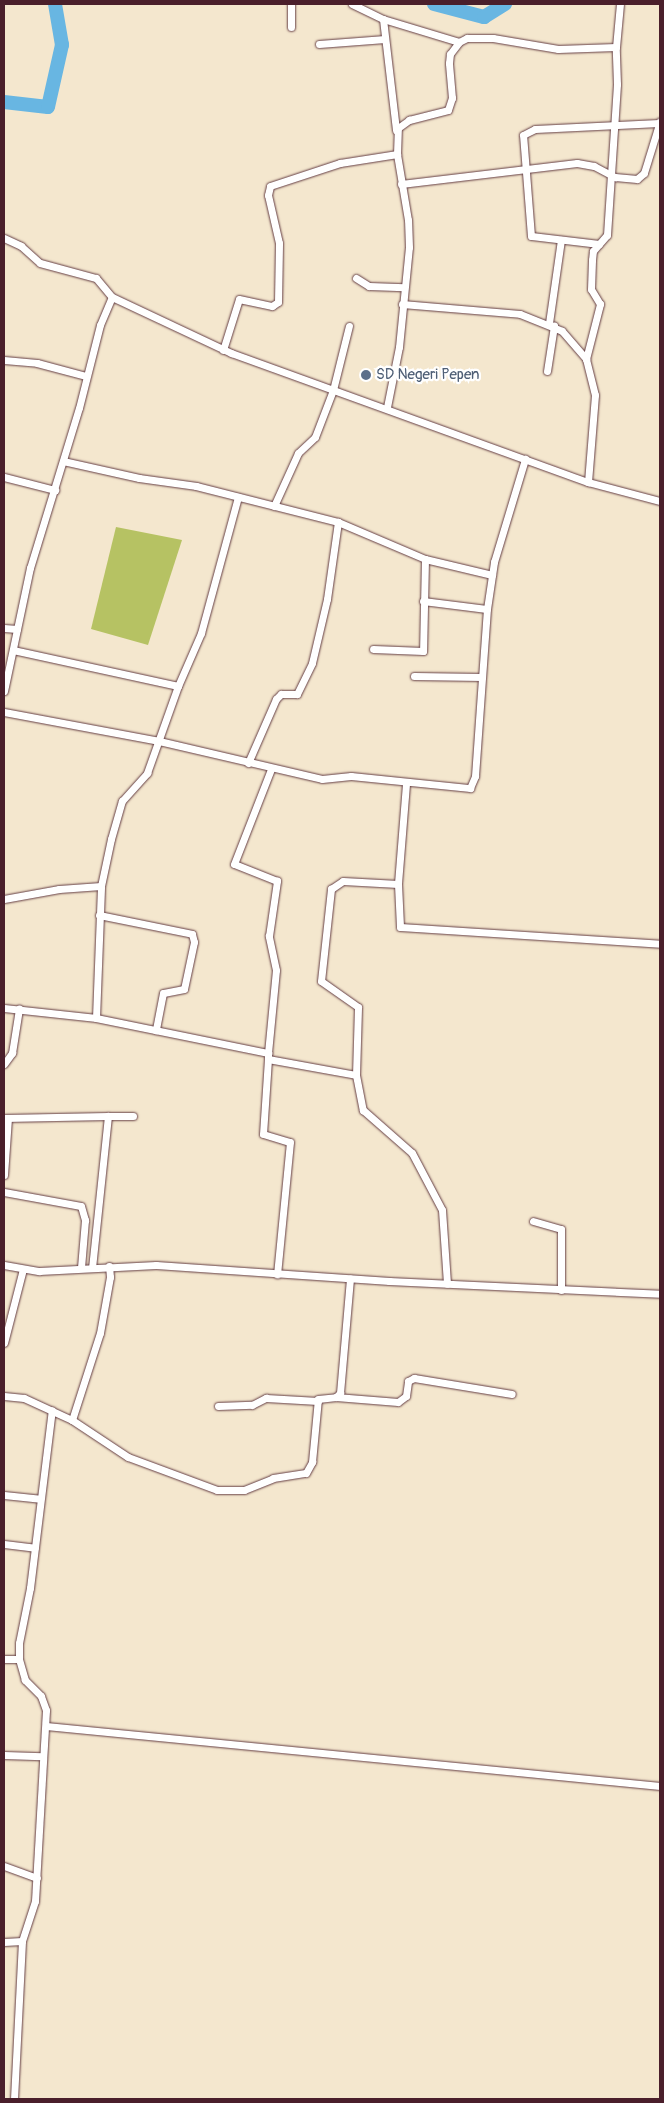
<!DOCTYPE html>
<style>
body{margin:0}
#map{position:relative;width:664px;height:2103px;overflow:hidden;background:#f4e7ce;font-family:Pangolin,sans-serif}
div>[style]{position:absolute}
.green>*{inset:0;background:#b6c263}
.river>*{height:14px;margin:-7px;padding:0 7px;transform-origin:7px;border-radius:7px;background:#68b6e2}
.roads{filter:drop-shadow(0 0 1px #643d43) drop-shadow(0 0 1px #643d43)}
.street>*{height:7px;margin:-3.5px;padding:0 3.5px;transform-origin:3.5px;border-radius:3.5px;background:#fff}
.dots>*{width:14px;height:14px;translate:-50% -50%;box-sizing:border-box;border:2px solid #fff;border-radius:50%}
span{translate:-50% -50%;white-space:nowrap;text-align:center;line-height:1.15;-webkit-text-stroke:4.5px #fff;paint-order:stroke}
.service-label{font-size:15px;color:#4e5e75}
.left{translate:0 -50%;text-align:left}
.frame{position:absolute;inset:0;border:5px solid #4a1f2b;pointer-events:none}
</style>
<div id="map">
<div class="green">
<div style="clip-path:polygon(116px 527px,182px 540px,148px 645px,91px 629px)"></div>
</div>
<div class="river">
<div style="left:434px;top:4px;width:52px;rotate:14.6deg"></div>
<div style="left:484px;top:17px;width:25px;rotate:-32deg"></div>
<div style="left:4px;top:102px;width:44px;rotate:6.5deg"></div>
<div style="left:48px;top:107px;width:64px;rotate:-77.3deg"></div>
<div style="left:62px;top:45px;width:42px;rotate:-99.7deg"></div>
</div>
<div class="roads">
<div class="street">
<div style="left:352px;top:4px;width:34px;rotate:26deg"></div>
<div style="left:383px;top:19px;width:79px;rotate:16.8deg"></div>
<div style="left:383px;top:19px;width:112px;rotate:83.3deg"></div>
<div style="left:291px;top:27px;width:23px;rotate:-90deg"></div>
<div style="left:319px;top:44px;width:66px;rotate:-4.3deg"></div>
<div style="left:401px;top:184px;width:177px;rotate:-6.8deg"></div>
<div style="left:577px;top:163px;width:17px;rotate:10deg"></div>
<div style="left:594px;top:166px;width:24px;rotate:28deg"></div>
<div style="left:615px;top:177px;width:22px;rotate:5deg"></div>
<div style="left:637px;top:179px;width:9px;rotate:-41deg"></div>
<div style="left:644px;top:173px;width:54px;rotate:-72.9deg"></div>
<div style="left:4px;top:238px;width:19px;rotate:25deg"></div>
<div style="left:21px;top:246px;width:25px;rotate:42deg"></div>
<div style="left:40px;top:263px;width:58px;rotate:15deg"></div>
<div style="left:96px;top:278px;width:25px;rotate:50deg"></div>
<div style="left:599px;top:244px;width:68px;rotate:-173.3deg"></div>
<div style="left:531px;top:236px;width:101px;rotate:-94.5deg"></div>
<div style="left:523px;top:135px;width:13px;rotate:-27deg"></div>
<div style="left:535px;top:129px;width:124px;rotate:-2.8deg"></div>
<div style="left:356px;top:278px;width:15px;rotate:32deg"></div>
<div style="left:369px;top:286px;width:35px;rotate:2deg"></div>
<div style="left:402px;top:304px;width:118px;rotate:4.8deg"></div>
<div style="left:520px;top:314px;width:45px;rotate:22deg"></div>
<div style="left:562px;top:331px;width:37px;rotate:49deg"></div>
<div style="left:586px;top:359px;width:37px;rotate:76deg"></div>
<div style="left:595px;top:395px;width:87px;rotate:94.6deg"></div>
<div style="left:549px;top:323px;width:84px;rotate:-81.8deg"></div>
<div style="left:223px;top:350px;width:53px;rotate:-72.6deg"></div>
<div style="left:239px;top:299px;width:34px;rotate:12deg"></div>
<div style="left:272px;top:306px;width:7px;rotate:-34deg"></div>
<div style="left:278px;top:302px;width:59px;rotate:-89deg"></div>
<div style="left:279px;top:243px;width:49px;rotate:-102.9deg"></div>
<div style="left:268px;top:195px;width:9px;rotate:-77deg"></div>
<div style="left:270px;top:186px;width:74px;rotate:-18.2deg"></div>
<div style="left:340px;top:163px;width:58px;rotate:-9deg"></div>
<div style="left:586px;top:359px;width:57px;rotate:-75.7deg"></div>
<div style="left:600px;top:304px;width:17px;rotate:-121deg"></div>
<div style="left:591px;top:289px;width:29px;rotate:-88deg"></div>
<div style="left:592px;top:260px;width:9px;rotate:-84deg"></div>
<div style="left:593px;top:251px;width:21px;rotate:-49deg"></div>
<div style="left:607px;top:235px;width:151px;rotate:-86.2deg"></div>
<div style="left:617px;top:84px;width:37px;rotate:-92deg"></div>
<div style="left:4px;top:360px;width:33px;rotate:5deg"></div>
<div style="left:37px;top:363px;width:51px;rotate:14.9deg"></div>
<div style="left:547px;top:371px;width:46px;rotate:-81.2deg"></div>
<div style="left:387px;top:407px;width:61px;rotate:-78.7deg"></div>
<div style="left:399px;top:347px;width:100px;rotate:-84.3deg"></div>
<div style="left:409px;top:247px;width:27px;rotate:-92deg"></div>
<div style="left:408px;top:220px;width:67px;rotate:-99.5deg"></div>
<div style="left:397px;top:154px;width:26px;rotate:-88deg"></div>
<div style="left:398px;top:128px;width:14px;rotate:-36deg"></div>
<div style="left:409px;top:120px;width:40px;rotate:-14.4deg"></div>
<div style="left:448px;top:110px;width:13px;rotate:-72deg"></div>
<div style="left:452px;top:98px;width:35px;rotate:-95deg"></div>
<div style="left:449px;top:63px;width:9px;rotate:-84deg"></div>
<div style="left:450px;top:54px;width:15px;rotate:-53deg"></div>
<div style="left:459px;top:42px;width:9px;rotate:-27deg"></div>
<div style="left:467px;top:38px;width:26px"></div>
<div style="left:493px;top:38px;width:66px;rotate:9.6deg"></div>
<div style="left:558px;top:49px;width:58px;rotate:-2deg"></div>
<div style="left:616px;top:47px;width:43px;rotate:-84.7deg"></div>
<div style="left:63px;top:461px;width:78px;rotate:12.6deg"></div>
<div style="left:139px;top:478px;width:58px;rotate:8deg"></div>
<div style="left:196px;top:486px;width:146px;rotate:14.2deg"></div>
<div style="left:338px;top:522px;width:95px;rotate:23deg"></div>
<div style="left:425px;top:559px;width:92px;rotate:91.2deg"></div>
<div style="left:423px;top:651px;width:50px;rotate:-177.7deg"></div>
<div style="left:4px;top:477px;width:53px;rotate:14.3deg"></div>
<div style="left:274px;top:506px;width:58px;rotate:-65.6deg"></div>
<div style="left:298px;top:453px;width:23px;rotate:-43deg"></div>
<div style="left:315px;top:437px;width:50px;rotate:-69deg"></div>
<div style="left:333px;top:390px;width:66px;rotate:-76deg"></div>
<div style="left:425px;top:559px;width:69px;rotate:13.4deg"></div>
<div style="left:423px;top:601px;width:64px;rotate:7.1deg"></div>
<div style="left:4px;top:628px;width:13px;rotate:4deg"></div>
<div style="left:13px;top:650px;width:169px;rotate:12.3deg"></div>
<div style="left:178px;top:686px;width:58px;rotate:-66.5deg"></div>
<div style="left:201px;top:633px;width:141px;rotate:-74.8deg"></div>
<div style="left:414px;top:676px;width:68px;rotate:0.8deg"></div>
<div style="left:4px;top:691px;width:126px;rotate:-78.1deg"></div>
<div style="left:30px;top:568px;width:167px;rotate:-73deg"></div>
<div style="left:79px;top:408px;width:86px;rotate:-75.8deg"></div>
<div style="left:100px;top:325px;width:30px;rotate:-67deg"></div>
<div style="left:112px;top:297px;width:132px;rotate:25.2deg"></div>
<div style="left:231px;top:353px;width:380px;rotate:19.9deg"></div>
<div style="left:588px;top:482px;width:74px;rotate:14.8deg"></div>
<div style="left:4px;top:712px;width:158px;rotate:10.6deg"></div>
<div style="left:159px;top:741px;width:167px;rotate:13.1deg"></div>
<div style="left:322px;top:779px;width:29px;rotate:-6deg"></div>
<div style="left:351px;top:776px;width:120px;rotate:5.8deg"></div>
<div style="left:470px;top:788px;width:13px;rotate:-67deg"></div>
<div style="left:475px;top:776px;width:167px;rotate:-85.9deg"></div>
<div style="left:487px;top:609px;width:48px;rotate:-81.5deg"></div>
<div style="left:494px;top:562px;width:108px;rotate:-73.2deg"></div>
<div style="left:248px;top:763px;width:70px;rotate:-66.4deg"></div>
<div style="left:276px;top:699px;width:7px;rotate:-45deg"></div>
<div style="left:281px;top:694px;width:16px"></div>
<div style="left:297px;top:694px;width:34px;rotate:-64deg"></div>
<div style="left:312px;top:663px;width:66px;rotate:-76.8deg"></div>
<div style="left:327px;top:599px;width:78px;rotate:-81.9deg"></div>
<div style="left:406px;top:784px;width:100px;rotate:94.6deg"></div>
<div style="left:398px;top:884px;width:43px;rotate:87.3deg"></div>
<div style="left:400px;top:927px;width:261px;rotate:3.7deg"></div>
<div style="left:4px;top:899px;width:56px;rotate:-10.3deg"></div>
<div style="left:59px;top:889px;width:42px;rotate:-4.1deg"></div>
<div style="left:99px;top:915px;width:95px;rotate:11.5deg"></div>
<div style="left:192px;top:934px;width:8px;rotate:76deg"></div>
<div style="left:194px;top:942px;width:48px;rotate:102deg"></div>
<div style="left:184px;top:989px;width:21px;rotate:169deg"></div>
<div style="left:163px;top:993px;width:38px;rotate:101deg"></div>
<div style="left:4px;top:1008px;width:93px;rotate:6.2deg"></div>
<div style="left:96px;top:1018px;width:176px;rotate:11.5deg"></div>
<div style="left:268px;top:1053px;width:83px;rotate:-84.5deg"></div>
<div style="left:276px;top:970px;width:35px;rotate:-102deg"></div>
<div style="left:269px;top:936px;width:56px;rotate:-81.7deg"></div>
<div style="left:277px;top:881px;width:46px;rotate:-158.4deg"></div>
<div style="left:234px;top:864px;width:102px;rotate:-68.7deg"></div>
<div style="left:96px;top:1018px;width:132px;rotate:-87.8deg"></div>
<div style="left:101px;top:886px;width:48px;rotate:-78deg"></div>
<div style="left:111px;top:839px;width:40px;rotate:-74deg"></div>
<div style="left:122px;top:801px;width:38px;rotate:-48deg"></div>
<div style="left:147px;top:773px;width:92px;rotate:-70.4deg"></div>
<div style="left:268px;top:1053px;width:6px;rotate:90deg"></div>
<div style="left:268px;top:1059px;width:89px;rotate:10.3deg"></div>
<div style="left:356px;top:1075px;width:36px;rotate:79deg"></div>
<div style="left:363px;top:1110px;width:65px;rotate:41.3deg"></div>
<div style="left:412px;top:1153px;width:64px;rotate:62.2deg"></div>
<div style="left:442px;top:1210px;width:74px;rotate:86.1deg"></div>
<div style="left:268px;top:1059px;width:75px;rotate:93.8deg"></div>
<div style="left:263px;top:1134px;width:28px;rotate:17deg"></div>
<div style="left:290px;top:1142px;width:133px;rotate:95.6deg"></div>
<div style="left:4px;top:1064px;width:14px;rotate:-54deg"></div>
<div style="left:12px;top:1053px;width:45px;rotate:-81deg"></div>
<div style="left:356px;top:1075px;width:68px;rotate:-88.3deg"></div>
<div style="left:358px;top:1007px;width:45px;rotate:-144.9deg"></div>
<div style="left:321px;top:981px;width:93px;rotate:-83.8deg"></div>
<div style="left:331px;top:889px;width:14px;rotate:-34deg"></div>
<div style="left:343px;top:881px;width:55px;rotate:3.1deg"></div>
<div style="left:4px;top:1118px;width:104px;rotate:-1.1deg"></div>
<div style="left:4px;top:1175px;width:57px;rotate:-86deg"></div>
<div style="left:4px;top:1192px;width:78px;rotate:10.3deg"></div>
<div style="left:81px;top:1206px;width:15px;rotate:74deg"></div>
<div style="left:85px;top:1220px;width:48px;rotate:94.8deg"></div>
<div style="left:533px;top:1221px;width:29px;rotate:16deg"></div>
<div style="left:561px;top:1229px;width:61px;rotate:90deg"></div>
<div style="left:4px;top:1265px;width:36px;rotate:10deg"></div>
<div style="left:39px;top:1271px;width:117px;rotate:-2.9deg"></div>
<div style="left:156px;top:1265px;width:234px;rotate:3.9deg"></div>
<div style="left:389px;top:1281px;width:271px;rotate:2.7deg"></div>
<div style="left:92px;top:1268px;width:153px;rotate:-84deg"></div>
<div style="left:108px;top:1116px;width:25px"></div>
<div style="left:4px;top:1343px;width:76px;rotate:-75.6deg"></div>
<div style="left:4px;top:1396px;width:20px;rotate:6deg"></div>
<div style="left:24px;top:1398px;width:53px;rotate:24.6deg"></div>
<div style="left:72px;top:1420px;width:91px;rotate:-72.2deg"></div>
<div style="left:100px;top:1333px;width:57px;rotate:-79.9deg"></div>
<div style="left:110px;top:1277px;width:11px;rotate:-95deg"></div>
<div style="left:336px;top:1397px;width:62px;rotate:4.6deg"></div>
<div style="left:398px;top:1402px;width:10px;rotate:-37deg"></div>
<div style="left:406px;top:1396px;width:15px;rotate:-82deg"></div>
<div style="left:408px;top:1381px;width:7px;rotate:-27deg"></div>
<div style="left:414px;top:1378px;width:99px;rotate:9.3deg"></div>
<div style="left:218px;top:1406px;width:34px;rotate:-2deg"></div>
<div style="left:252px;top:1405px;width:16px;rotate:-27deg"></div>
<div style="left:266px;top:1398px;width:52px;rotate:3.3deg"></div>
<div style="left:72px;top:1420px;width:67px;rotate:33.5deg"></div>
<div style="left:128px;top:1457px;width:95px;rotate:20.3deg"></div>
<div style="left:217px;top:1490px;width:27px"></div>
<div style="left:244px;top:1490px;width:31px;rotate:-22deg"></div>
<div style="left:273px;top:1478px;width:33px;rotate:-9deg"></div>
<div style="left:306px;top:1473px;width:13px;rotate:-61deg"></div>
<div style="left:312px;top:1462px;width:63px;rotate:-84.6deg"></div>
<div style="left:318px;top:1399px;width:18px;rotate:-6deg"></div>
<div style="left:336px;top:1397px;width:6px;rotate:-45deg"></div>
<div style="left:340px;top:1393px;width:115px;rotate:-85deg"></div>
<div style="left:4px;top:1495px;width:36px;rotate:6deg"></div>
<div style="left:4px;top:1544px;width:31px;rotate:7deg"></div>
<div style="left:4px;top:1659px;width:15px"></div>
<div style="left:46px;top:1726px;width:617px;rotate:5.58deg"></div>
<div style="left:4px;top:1755px;width:38px;rotate:2deg"></div>
<div style="left:4px;top:1866px;width:35px;rotate:20deg"></div>
<div style="left:4px;top:1942px;width:18px;rotate:-3deg"></div>
<div style="left:14px;top:2099px;width:158px;rotate:-87.1deg"></div>
<div style="left:22px;top:1941px;width:42px;rotate:-72deg"></div>
<div style="left:35px;top:1901px;width:191px;rotate:-86.7deg"></div>
<div style="left:46px;top:1710px;width:15px;rotate:-110deg"></div>
<div style="left:41px;top:1696px;width:23px;rotate:-135deg"></div>
<div style="left:25px;top:1680px;width:22px;rotate:-106deg"></div>
<div style="left:19px;top:1659px;width:16px;rotate:-90deg"></div>
<div style="left:19px;top:1643px;width:56px;rotate:-78.7deg"></div>
<div style="left:30px;top:1588px;width:179px;rotate:-83deg"></div>
</div>
</div>
<div class="dots">
<div style="left:366px;top:375px;background:#5c6f8a"></div>
</div>
<div class="service-label">
<span class="left" style="left:376px;top:375px">SD Negeri Pepen</span>
</div>
<div class="frame"></div>
</div>
